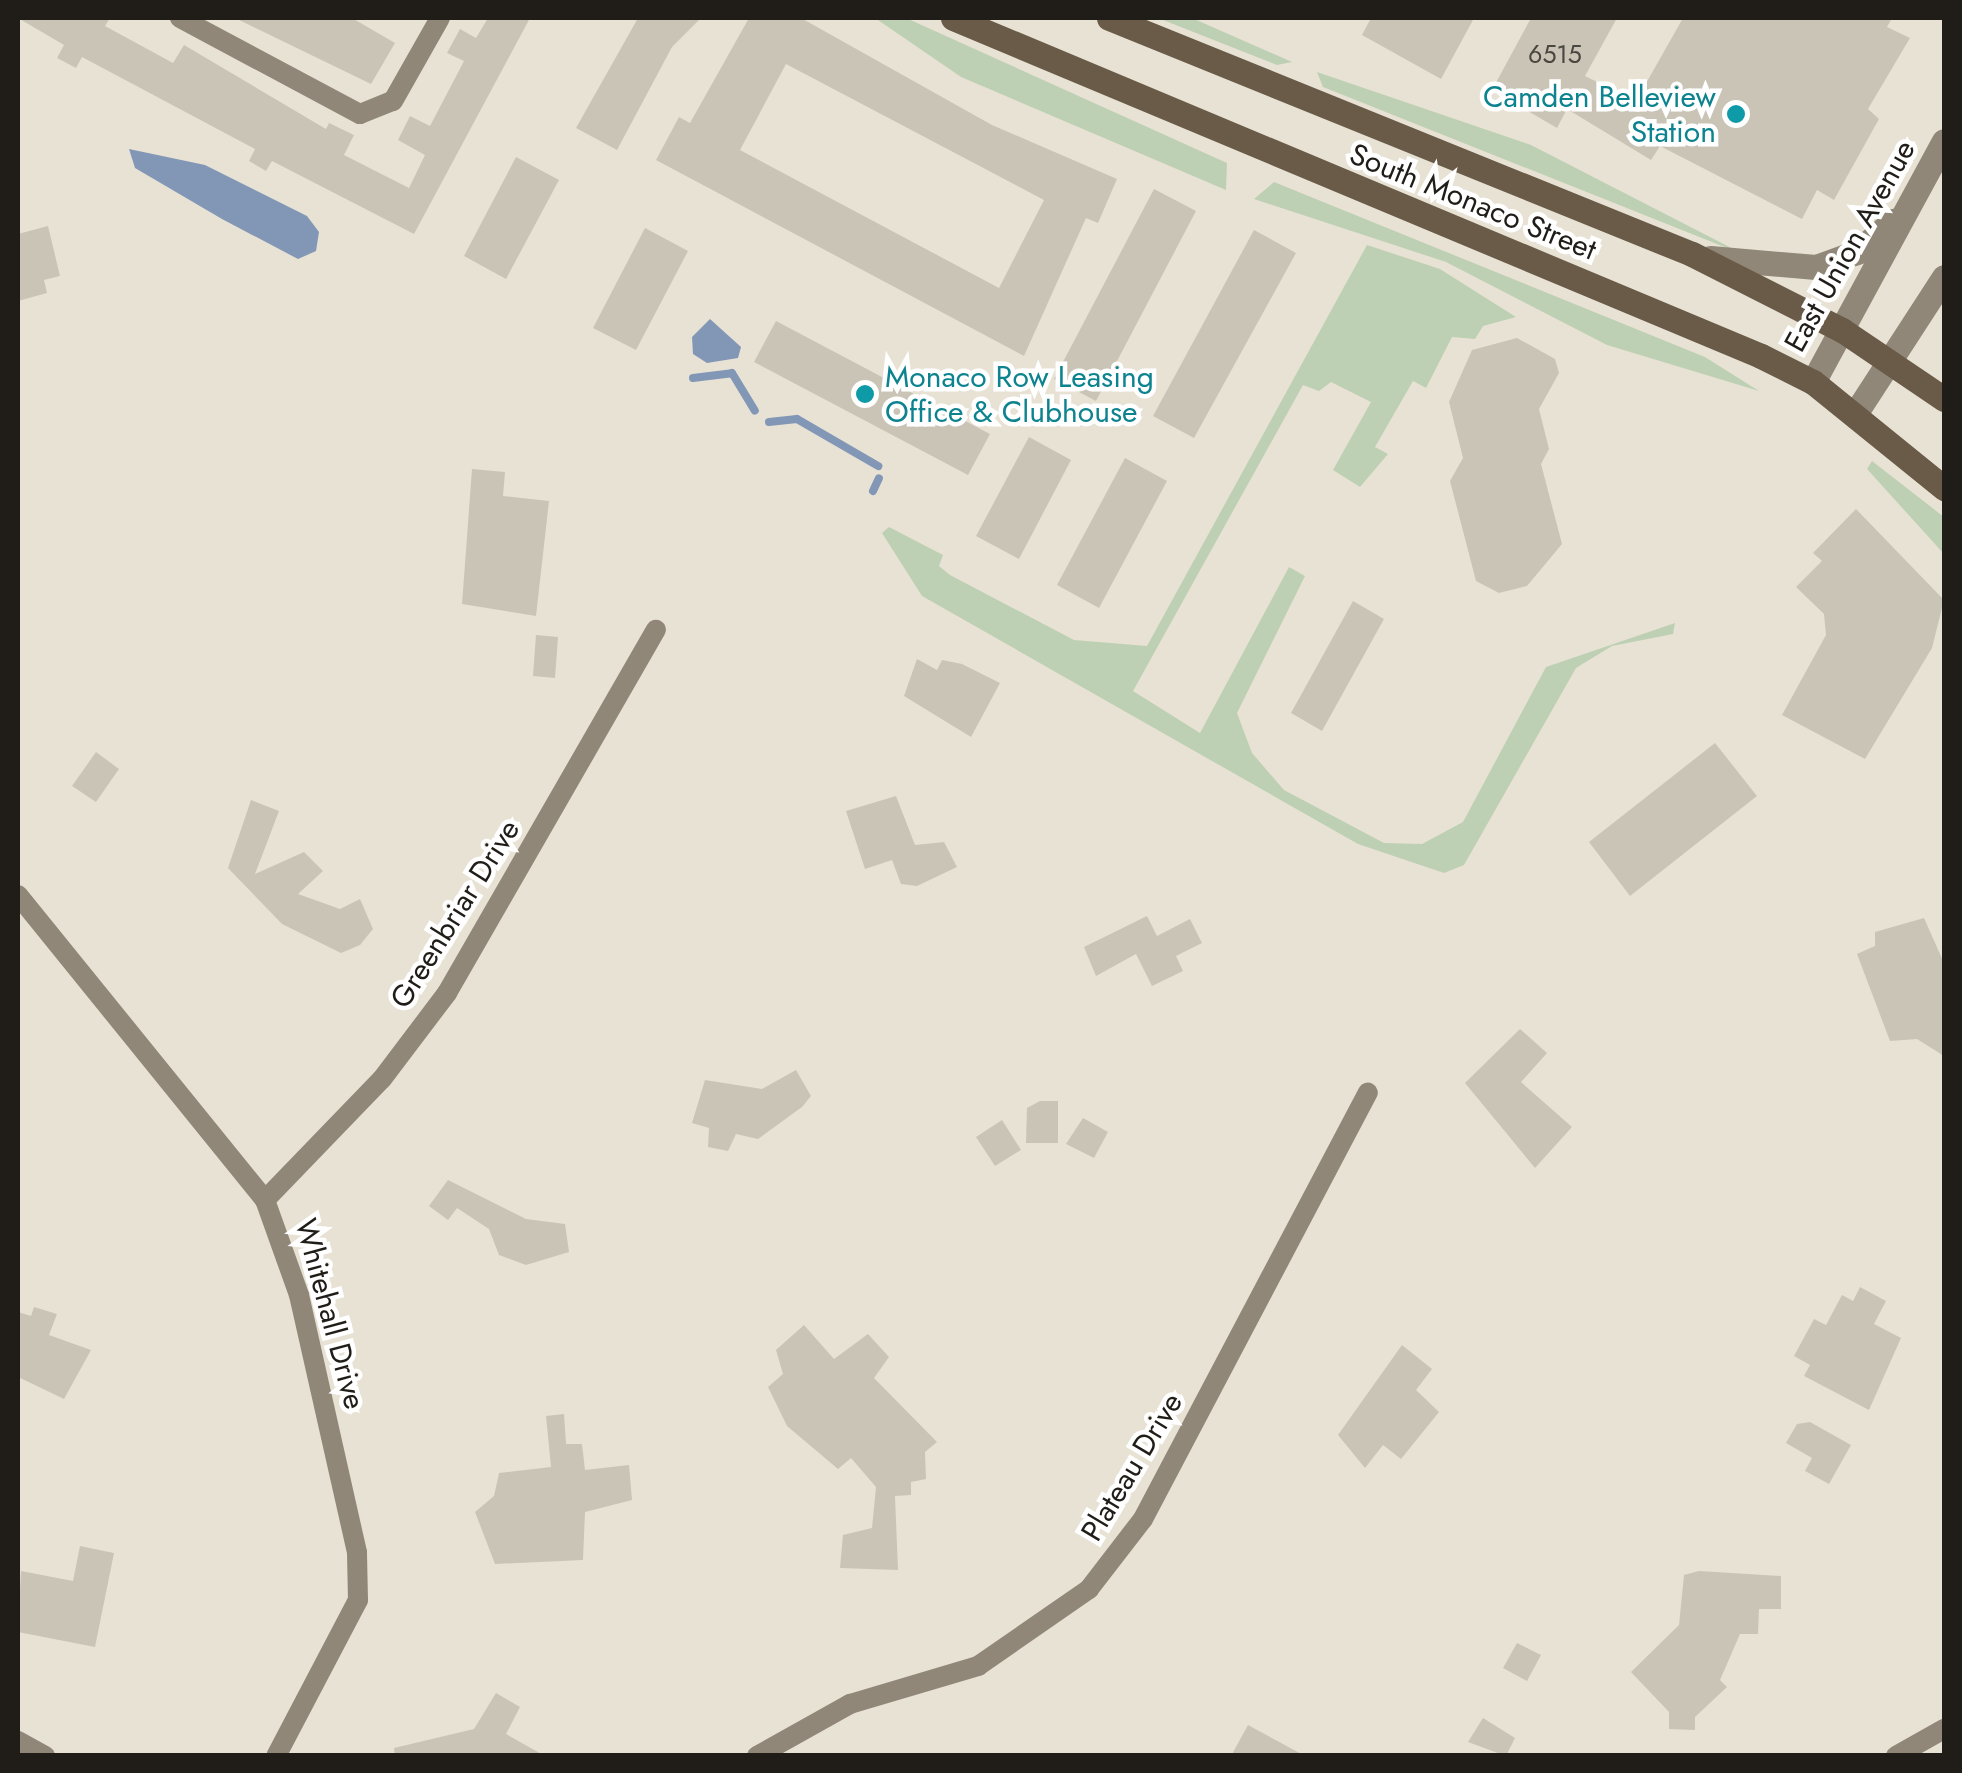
<!DOCTYPE html>
<style>
body{margin:0}
#map{position:relative;width:1962px;height:1773px;overflow:hidden;background:#e8e2d5;font-family:Jost,sans-serif}
div>[style]{position:absolute}
.green>*{inset:0;background:#bed0b3}
.water>*{inset:0;background:#8297b6}
.stream>*{height:8px;margin:-4px;padding:0 4px;transform-origin:4px;border-radius:4px;background:#8297b6}
.building>*{inset:0;background:#cac4b7}
.minor>*{height:20px;margin:-10px;padding:0 10px;transform-origin:10px;border-radius:10px;background:#908779}
.tertiary>*{height:25px;margin:-12.5px;padding:0 12.5px;transform-origin:12.5px;border-radius:12.5px;background:#908779}
.secondary>*{height:25px;margin:-12.5px;padding:0 12.5px;transform-origin:12.5px;border-radius:12.5px;background:#695b47}
.dots>*{width:28px;height:28px;translate:-50% -50%;box-sizing:border-box;border:5px solid #fff;border-radius:50%}
span{translate:-50% -50%;white-space:nowrap;text-align:center;line-height:1.15;-webkit-text-stroke:9px #fff;paint-order:stroke}
.number-label{font-size:25px;color:#4a4740}
.number-label span{-webkit-text-stroke-width:0}
.culture-label{font-size:30px;color:#0d838f}
.right{translate:-100% -50%;text-align:right}
.left{translate:0 -50%;text-align:left}
.street-label{font-size:30px;color:#201d19}
.frame{position:absolute;inset:0;border:20px solid #201d19;pointer-events:none}
</style>
<div id="map">
<div class="green">
<div style="clip-path:polygon(875px 18px,906px 18px,1227px 163px,1226px 190px,961px 77px)"></div>
<div style="clip-path:polygon(1158px 18px,1192px 18px,1292px 62px,1277px 65px)"></div>
<div style="clip-path:polygon(1317px 72px,1531px 145px,1747px 256px,1323px 87px)"></div>
<div style="clip-path:polygon(1274px 182px,1705px 357px,1759px 391px,1607px 345px,1446px 262px,1254px 199px)"></div>
<div style="clip-path:polygon(1367px 245px,1440px 269px,1516px 317px,1483px 326px,1475px 339px,1452px 337px,1426px 388px,1413px 381px,1375px 447px,1388px 454px,1360px 487px,1333px 470px,1371px 402px,1331px 382px,1319px 391px,1303px 385px,1133px 691px,1200px 733px,1289px 567px,1305px 576px,1237px 713px,1252px 753px,1284px 790px,1384px 843px,1422px 844px,1463px 822px,1546px 667px,1675px 623px,1673px 634px,1612px 646px,1576px 668px,1464px 865px,1444px 873px,1358px 844px,922px 596px,882px 533px,889px 527px,943px 555px,939px 566px,950px 575px,1074px 640px,1147px 646px)"></div>
<div style="clip-path:polygon(1872px 461px,1944px 517px,1944px 554px,1867px 469px)"></div>
</div>
<div class="water">
<div style="clip-path:polygon(129px 149px,205px 165px,307px 216px,319px 232px,316px 251px,298px 259px,222px 219px,135px 168px)"></div>
<div style="clip-path:polygon(710px 319px,741px 347px,738px 358px,707px 363px,693px 354px,692px 337px)"></div>
</div>
<div class="stream">
<div style="left:693px;top:378px;width:39px;rotate:-7deg"></div>
<div style="left:732px;top:373px;width:44px;rotate:58.8deg"></div>
<div style="left:769px;top:422px;width:28px;rotate:-6deg"></div>
<div style="left:797px;top:419px;width:94px;rotate:30.1deg"></div>
<div style="left:873px;top:491px;width:14px;rotate:-65deg"></div>
</div>
<div class="building">
<div style="clip-path:polygon(18px 18px,110px 18px,105px 26px,173px 63px,184px 45px,326px 129px,329px 123px,354px 135px,344px 155px,409px 188px,425px 155px,398px 140px,410px 116px,430px 126px,464px 61px,447px 53px,460px 29px,476px 38px,488px 18px,530px 18px,414px 234px,272px 161px,266px 171px,249px 161px,255px 149px,82px 57px,76px 68px,57px 58px,64px 45px)"></div>
<div style="clip-path:polygon(235px 18px,352px 18px,395px 43px,371px 84px)"></div>
<div style="clip-path:polygon(638px 18px,701px 18px,672px 47px,617px 150px,576px 128px)"></div>
<div style="clip-path:polygon(evenodd,749px 18px,801px 18px,992px 125px,1117px 179px,1098px 223px,1086px 218px,1024px 356px,656px 160px,679px 117px,690px 123px,749px 18px,786px 64px,1044px 200px,999px 288px,740px 150px,786px 64px)"></div>
<div style="clip-path:polygon(1371px 18px,1474px 18px,1441px 79px,1362px 35px)"></div>
<div style="clip-path:polygon(1531px 18px,1617px 18px,1585px 76px,1636px 101px,1683px 18px,1892px 18px,1887px 27px,1910px 38px,1868px 109px,1879px 119px,1834px 200px,1817px 190px,1802px 219px,1660px 146px,1651px 160px,1567px 109px,1557px 128px,1492px 90px)"></div>
<div style="clip-path:polygon(516px 157px,559px 180px,506px 279px,464px 256px)"></div>
<div style="clip-path:polygon(1154px 189px,1196px 211px,1096px 401px,1054px 379px)"></div>
<div style="clip-path:polygon(48px 226px,60px 276px,44px 280px,47px 293px,18px 301px,18px 234px)"></div>
<div style="clip-path:polygon(645px 228px,688px 251px,636px 350px,593px 328px)"></div>
<div style="clip-path:polygon(1254px 230px,1296px 253px,1194px 438px,1153px 416px)"></div>
<div style="clip-path:polygon(776px 321px,990px 434px,968px 475px,754px 362px)"></div>
<div style="clip-path:polygon(1517px 338px,1555px 359px,1559px 373px,1539px 409px,1549px 449px,1541px 464px,1562px 544px,1527px 586px,1499px 593px,1476px 581px,1450px 481px,1463px 458px,1449px 402px,1472px 350px)"></div>
<div style="clip-path:polygon(1029px 437px,1071px 460px,1019px 559px,976px 536px)"></div>
<div style="clip-path:polygon(1125px 458px,1167px 481px,1099px 608px,1057px 585px)"></div>
<div style="clip-path:polygon(472px 469px,505px 472px,503px 496px,549px 501px,536px 616px,462px 604px)"></div>
<div style="clip-path:polygon(1856px 509px,1944px 600px,1932px 648px,1865px 759px,1782px 715px,1826px 635px,1824px 614px,1796px 587px,1822px 561px,1813px 553px)"></div>
<div style="clip-path:polygon(1353px 601px,1384px 619px,1322px 731px,1291px 713px)"></div>
<div style="clip-path:polygon(536px 635px,558px 637px,555px 678px,533px 676px)"></div>
<div style="clip-path:polygon(917px 659px,937px 670px,942px 660px,962px 664px,1000px 683px,971px 737px,904px 696px)"></div>
<div style="clip-path:polygon(1715px 743px,1757px 796px,1630px 896px,1589px 842px)"></div>
<div style="clip-path:polygon(96px 752px,119px 769px,96px 802px,72px 786px)"></div>
<div style="clip-path:polygon(896px 796px,915px 845px,944px 842px,957px 867px,917px 886px,901px 884px,892px 860px,865px 869px,846px 811px)"></div>
<div style="clip-path:polygon(251px 800px,279px 811px,255px 874px,304px 852px,323px 871px,298px 894px,340px 909px,360px 899px,373px 929px,360px 945px,341px 953px,282px 924px,228px 868px)"></div>
<div style="clip-path:polygon(1147px 916px,1157px 936px,1190px 919px,1202px 943px,1176px 956px,1183px 971px,1152px 986px,1136px 954px,1096px 976px,1084px 947px)"></div>
<div style="clip-path:polygon(1924px 918px,1944px 963px,1944px 1056px,1917px 1039px,1890px 1041px,1857px 954px,1875px 946px,1875px 932px)"></div>
<div style="clip-path:polygon(1520px 1029px,1547px 1053px,1521px 1082px,1572px 1127px,1535px 1168px,1465px 1083px)"></div>
<div style="clip-path:polygon(796px 1070px,811px 1096px,802px 1107px,758px 1139px,736px 1134px,728px 1151px,708px 1147px,709px 1128px,692px 1123px,705px 1080px,762px 1089px)"></div>
<div style="clip-path:polygon(1040px 1101px,1058px 1101px,1058px 1143px,1026px 1143px,1027px 1108px)"></div>
<div style="clip-path:polygon(1083px 1118px,1108px 1132px,1094px 1158px,1066px 1144px)"></div>
<div style="clip-path:polygon(1002px 1120px,1021px 1150px,995px 1166px,976px 1137px)"></div>
<div style="clip-path:polygon(448px 1180px,526px 1219px,565px 1224px,569px 1252px,526px 1265px,499px 1255px,489px 1229px,457px 1208px,448px 1220px,429px 1206px)"></div>
<div style="clip-path:polygon(1860px 1287px,1886px 1301px,1874px 1324px,1901px 1338px,1869px 1410px,1804px 1376px,1810px 1365px,1794px 1356px,1814px 1319px,1826px 1325px,1842px 1295px,1853px 1301px)"></div>
<div style="clip-path:polygon(34px 1307px,57px 1314px,49px 1335px,91px 1350px,64px 1399px,18px 1377px,18px 1312px,31px 1316px)"></div>
<div style="clip-path:polygon(804px 1325px,834px 1359px,868px 1334px,889px 1357px,874px 1378px,937px 1442px,925px 1452px,926px 1479px,911px 1482px,911px 1495px,895px 1496px,898px 1570px,840px 1568px,843px 1535px,872px 1528px,876px 1487px,851px 1458px,838px 1469px,787px 1426px,768px 1387px,783px 1374px,776px 1350px)"></div>
<div style="clip-path:polygon(1402px 1345px,1432px 1369px,1416px 1390px,1439px 1412px,1401px 1459px,1383px 1445px,1365px 1468px,1338px 1435px)"></div>
<div style="clip-path:polygon(564px 1414px,566px 1444px,582px 1444px,585px 1470px,629px 1465px,632px 1500px,585px 1512px,583px 1560px,495px 1564px,475px 1512px,494px 1496px,499px 1473px,551px 1467px,546px 1416px)"></div>
<div style="clip-path:polygon(1810px 1422px,1851px 1445px,1829px 1484px,1805px 1471px,1812px 1458px,1786px 1443px,1797px 1424px)"></div>
<div style="clip-path:polygon(80px 1546px,114px 1553px,95px 1647px,18px 1632px,21px 1571px,73px 1581px)"></div>
<div style="clip-path:polygon(1699px 1571px,1781px 1576px,1781px 1609px,1759px 1609px,1758px 1634px,1740px 1634px,1720px 1680px,1727px 1687px,1695px 1717px,1695px 1730px,1669px 1729px,1669px 1712px,1631px 1672px,1679px 1625px,1684px 1575px)"></div>
<div style="clip-path:polygon(1517px 1643px,1541px 1655px,1527px 1681px,1503px 1668px)"></div>
<div style="clip-path:polygon(496px 1693px,520px 1707px,506px 1734px,545px 1756px,395px 1756px,394px 1748px,474px 1729px)"></div>
<div style="clip-path:polygon(1483px 1718px,1515px 1738px,1506px 1756px,1468px 1742px)"></div>
<div style="clip-path:polygon(1248px 1725px,1305px 1756px,1231px 1756px)"></div>
</div>
<div class="minor">
<div style="left:180px;top:18px;width:204px;rotate:28.1deg"></div>
<div style="left:360px;top:114px;width:35px;rotate:-22deg"></div>
<div style="left:393px;top:101px;width:95px;rotate:-60.5deg"></div>
<div style="left:18px;top:895px;width:392px;rotate:51deg"></div>
<div style="left:265px;top:1200px;width:101px;rotate:70.3deg"></div>
<div style="left:299px;top:1295px;width:264px;rotate:77.3deg"></div>
<div style="left:357px;top:1553px;width:47px;rotate:88.8deg"></div>
<div style="left:358px;top:1600px;width:176px;rotate:117.7deg"></div>
<div style="left:265px;top:1200px;width:168px;rotate:-46deg"></div>
<div style="left:382px;top:1079px;width:108px;rotate:-52.9deg"></div>
<div style="left:447px;top:993px;width:419px;rotate:-60.1deg"></div>
<div style="left:18px;top:1741px;width:31px;rotate:29deg"></div>
<div style="left:757px;top:1756px;width:107px;rotate:-29.2deg"></div>
<div style="left:850px;top:1704px;width:134px;rotate:-16.5deg"></div>
<div style="left:978px;top:1666px;width:135px;rotate:-34.7deg"></div>
<div style="left:1089px;top:1589px;width:88px;rotate:-52.4deg"></div>
<div style="left:1143px;top:1519px;width:482px;rotate:-62.2deg"></div>
<div style="left:1896px;top:1756px;width:55px;rotate:-29.4deg"></div>
</div>
<div class="tertiary">
<div style="left:1710px;top:258px;width:106px;rotate:4.9deg"></div>
<div style="left:1816px;top:267px;width:44px;rotate:-20.1deg"></div>
<div style="left:1857px;top:252px;width:48px;rotate:-40.7deg"></div>
<div style="left:1813px;top:382px;width:274px;rotate:-61.5deg"></div>
<div style="left:1855px;top:414px;width:163px;rotate:-57deg"></div>
</div>
<div class="secondary">
<div style="left:953px;top:18px;width:876px;rotate:22.7deg"></div>
<div style="left:1761px;top:356px;width:58px;rotate:26.6deg"></div>
<div style="left:1813px;top:382px;width:169px;rotate:39deg"></div>
<div style="left:1109px;top:18px;width:629px;rotate:22.04deg"></div>
<div style="left:1692px;top:254px;width:168px;rotate:26.9deg"></div>
<div style="left:1842px;top:330px;width:123px;rotate:34.1deg"></div>
</div>
<div class="dots">
<div style="left:1736px;top:114px;background:#0f9aa8"></div>
<div style="left:865px;top:394px;background:#0f9aa8"></div>
</div>
<div class="number-label">
<span style="left:1555px;top:54px">6515</span>
</div>
<div class="culture-label">
<span class="right" style="left:1716px;top:114px">Camden Belleview<br>Station</span>
<span class="left" style="left:885px;top:394px">Monaco Row Leasing<br>Office &amp; Clubhouse</span>
</div>
<div class="street-label">
<span style="left:1473px;top:202px;rotate:22deg">South Monaco Street</span>
<span style="left:1850px;top:246px;rotate:-61deg">East Union Avenue</span>
<span style="left:455px;top:914px;rotate:-58deg">Greenbriar Drive</span>
<span style="left:330px;top:1314px;rotate:75deg">Whitehall Drive</span>
<span style="left:1132px;top:1467px;rotate:-59deg">Plateau Drive</span>
</div>
<div class="frame"></div>
</div>
